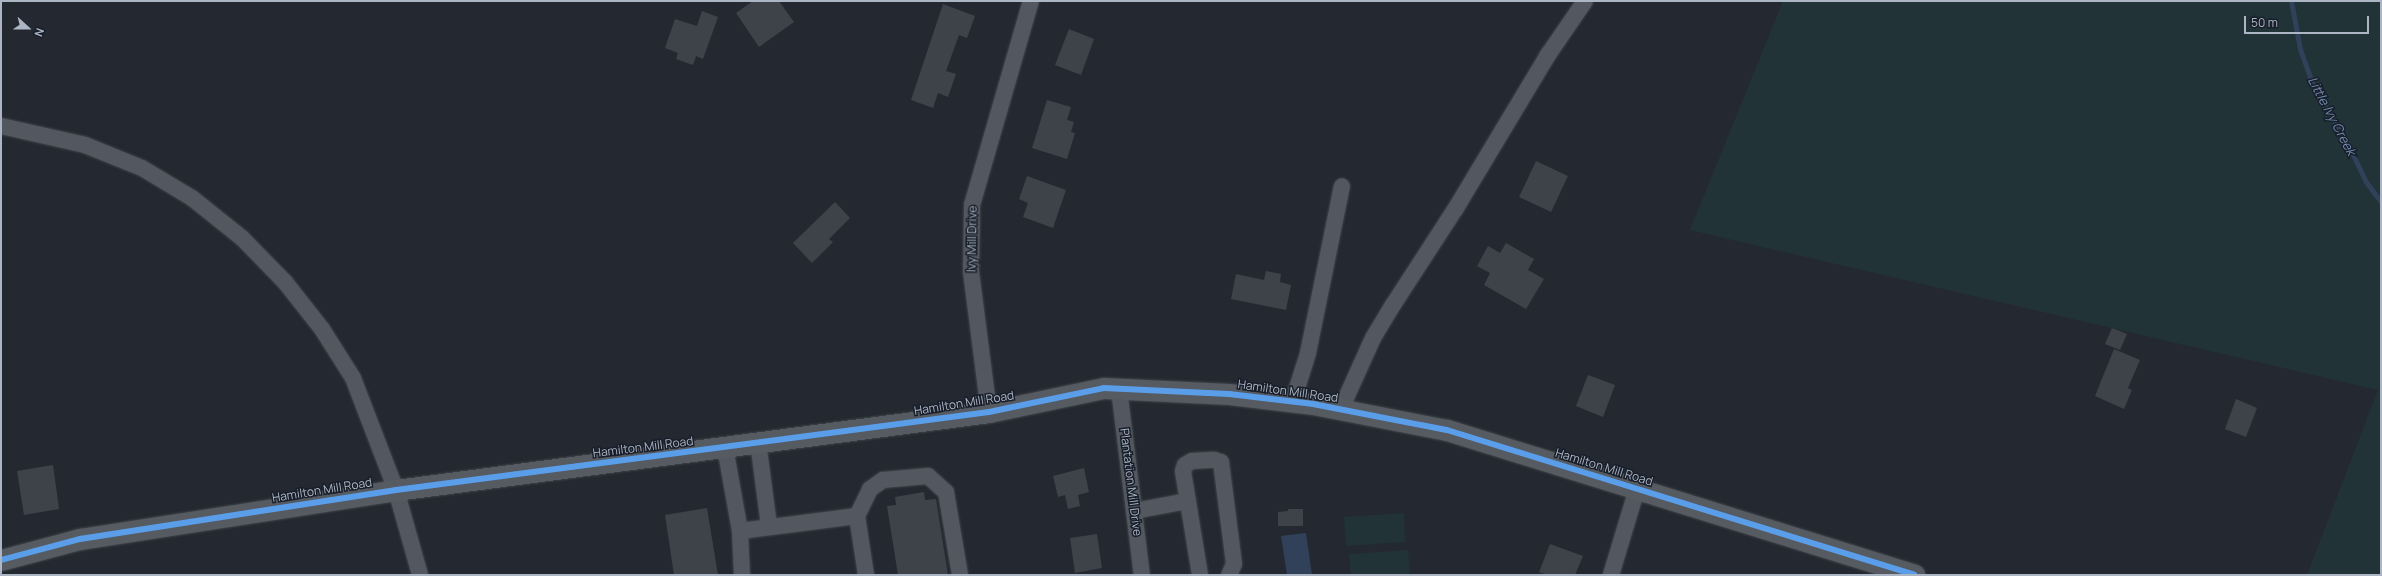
<!DOCTYPE html>
<style>
body{margin:0}
#map{position:relative;width:2382px;height:576px;overflow:hidden;background:#242931;font-family:Manrope,sans-serif}
div>[style]{position:absolute}
.green>*{inset:0;background:#213336}
.water>*{inset:0;background:#314159}
.stream>*{height:5px;margin:-2.5px;padding:0 2.5px;transform-origin:2.5px;border-radius:2.5px;background:#314159}
.building>*{inset:0;background:#3e4349}
.roads{filter:drop-shadow(0 0 1px #40444a) drop-shadow(0 0 1px #40444a)}
.minor>*{height:16px;margin:-8px;padding:0 8px;transform-origin:8px;border-radius:8px;background:#53575f}
.major>*{height:21px;margin:-10.5px;padding:0 10.5px;transform-origin:10.5px;border-radius:10.5px;background:#565a61}
.cycleway>*{height:6px;margin:-3px;padding:0 3px;transform-origin:3px;border-radius:3px;background:#5a9eea}
span{translate:-50% -50%;white-space:nowrap;text-align:center;line-height:1.15;-webkit-text-stroke:3px #181f2b;paint-order:stroke}
.street-label{font-size:12px;color:#acb5c3}
.water-label{font-size:13px;color:#748bac;font-style:italic}
.frame{position:absolute;inset:0;border:2px solid #acb5c3;pointer-events:none}
.north{position:absolute;left:8px;top:8px;width:40px;height:40px;-webkit-text-stroke:3px #181f2b;paint-order:stroke;rotate:111deg;font-size:11px;font-weight:700;line-height:16px;text-align:center;color:#acb5c3}
.north::after{content:'';display:block;margin:auto;width:14px;height:18px;background:#acb5c3;clip-path:polygon(50% 0,100% 100%,50% 72%,0 100%)}
.scale{position:absolute;left:2244px;top:16px;width:125px;height:18px;box-sizing:border-box;border:2px solid #acb5c3;border-top:0;padding-left:5px;font-size:12px;line-height:14px;white-space:nowrap;color:#acb5c3;-webkit-text-stroke:3px #181f2b;paint-order:stroke}
</style>
<div id="map">
<div class="green">
<div style="clip-path:polygon(1783px 1px,2381px 1px,2381px 575px,2307px 575px,2378px 390px,1690px 230px)"></div>
<div style="clip-path:polygon(1404px 513px,1405px 542px,1346px 546px,1344px 517px)"></div>
<div style="clip-path:polygon(1408px 550px,1410px 575px,1351px 575px,1349px 554px)"></div>
</div>
<div class="water">
<div style="clip-path:polygon(1306px 533px,1312px 575px,1287px 575px,1281px 536px)"></div>
</div>
<div class="stream">
<div style="left:2291px;top:1px;width:49px;rotate:79.4deg"></div>
<div style="left:2300px;top:49px;width:41px;rotate:70.3deg"></div>
<div style="left:2314px;top:88px;width:57px;rotate:58deg"></div>
<div style="left:2344px;top:136px;width:51px;rotate:64.4deg"></div>
<div style="left:2366px;top:182px;width:25px;rotate:53deg"></div>
</div>
<div class="building">
<div style="clip-path:polygon(753px 1px,779px 1px,794px 22px,759px 47px,736px 13px)"></div>
<div style="clip-path:polygon(943px 4px,975px 16px,967px 38px,959px 35px,946px 71px,956px 74px,948px 97px,938px 93px,933px 108px,911px 100px)"></div>
<div style="clip-path:polygon(702px 11px,718px 17px,703px 59px,696px 56px,693px 65px,676px 59px,678px 53px,665px 48px,675px 19px,697px 26px)"></div>
<div style="clip-path:polygon(1069px 29px,1094px 39px,1081px 75px,1055px 65px)"></div>
<div style="clip-path:polygon(1047px 100px,1071px 107px,1067px 120px,1074px 122px,1071px 132px,1075px 133px,1067px 159px,1032px 148px)"></div>
<div style="clip-path:polygon(1536px 161px,1568px 176px,1551px 212px,1519px 197px)"></div>
<div style="clip-path:polygon(1027px 176px,1066px 190px,1053px 228px,1023px 217px,1028px 203px,1019px 199px)"></div>
<div style="clip-path:polygon(835px 202px,850px 218px,829px 239px,833px 242px,812px 263px,793px 243px)"></div>
<div style="clip-path:polygon(1506px 243px,1534px 259px,1528px 270px,1544px 279px,1526px 309px,1484px 285px,1490px 273px,1477px 266px,1488px 246px,1500px 253px)"></div>
<div style="clip-path:polygon(1266px 271px,1281px 274px,1280px 282px,1291px 285px,1286px 310px,1231px 299px,1236px 274px,1264px 280px)"></div>
<div style="clip-path:polygon(2112px 328px,2127px 334px,2120px 350px,2105px 344px)"></div>
<div style="clip-path:polygon(2114px 349px,2140px 360px,2128px 388px,2132px 390px,2124px 409px,2095px 396px)"></div>
<div style="clip-path:polygon(1588px 375px,1615px 385px,1603px 417px,1576px 406px)"></div>
<div style="clip-path:polygon(2236px 399px,2257px 408px,2246px 437px,2225px 429px)"></div>
<div style="clip-path:polygon(53px 465px,59px 509px,24px 515px,17px 471px)"></div>
<div style="clip-path:polygon(1084px 468px,1089px 492px,1078px 495px,1080px 506px,1068px 509px,1065px 495px,1058px 497px,1053px 476px)"></div>
<div style="clip-path:polygon(924px 492px,925px 500px,936px 499px,948px 575px,898px 575px,887px 506px,896px 505px,895px 497px)"></div>
<div style="clip-path:polygon(707px 508px,718px 575px,674px 575px,665px 515px)"></div>
<div style="clip-path:polygon(1288px 509px,1303px 509px,1303px 526px,1278px 526px,1278px 512px,1288px 511px)"></div>
<div style="clip-path:polygon(1097px 534px,1102px 568px,1075px 573px,1070px 538px)"></div>
<div style="clip-path:polygon(1550px 544px,1583px 556px,1575px 575px,1547px 575px,1539px 572px)"></div>
</div>
<div class="roads">
<div class="minor">
<div style="left:1px;top:126px;width:86px;rotate:12.7deg"></div>
<div style="left:85px;top:145px;width:61px;rotate:22deg"></div>
<div style="left:142px;top:168px;width:58px;rotate:31deg"></div>
<div style="left:192px;top:198px;width:64px;rotate:38.7deg"></div>
<div style="left:242px;top:238px;width:62px;rotate:45.7deg"></div>
<div style="left:285px;top:282px;width:60px;rotate:51.8deg"></div>
<div style="left:322px;top:329px;width:58px;rotate:57.7deg"></div>
<div style="left:353px;top:378px;width:120px;rotate:69deg"></div>
<div style="left:396px;top:490px;width:88px;rotate:74.2deg"></div>
<div style="left:1119px;top:389px;width:187px;rotate:83deg"></div>
<div style="left:1293px;top:401px;width:50px;rotate:-72.6deg"></div>
<div style="left:1308px;top:353px;width:170px;rotate:-78.5deg"></div>
<div style="left:1341px;top:409px;width:78px;rotate:-65.7deg"></div>
<div style="left:1373px;top:338px;width:39px;rotate:-59deg"></div>
<div style="left:1393px;top:305px;width:116px;rotate:-57deg"></div>
<div style="left:1456px;top:208px;width:179px;rotate:-59deg"></div>
<div style="left:1548px;top:55px;width:65px;rotate:-55.6deg"></div>
<div style="left:989px;top:412px;width:142px;rotate:-97.3deg"></div>
<div style="left:971px;top:271px;width:66px;rotate:-89.1deg"></div>
<div style="left:972px;top:205px;width:212px;rotate:-73.9deg"></div>
<div style="left:758px;top:442px;width:85px;rotate:82.5deg"></div>
<div style="left:725px;top:447px;width:85px;rotate:79.9deg"></div>
<div style="left:740px;top:531px;width:44px;rotate:87.4deg"></div>
<div style="left:1134px;top:511px;width:55px;rotate:-10.5deg"></div>
<div style="left:857px;top:516px;width:60px;rotate:81.3deg"></div>
<div style="left:740px;top:531px;width:118px;rotate:-7.3deg"></div>
<div style="left:857px;top:516px;width:30px;rotate:-64deg"></div>
<div style="left:870px;top:489px;width:16px;rotate:-35deg"></div>
<div style="left:883px;top:480px;width:45px;rotate:-5.1deg"></div>
<div style="left:928px;top:476px;width:24px;rotate:42deg"></div>
<div style="left:946px;top:492px;width:84px;rotate:80.4deg"></div>
<div style="left:1200px;top:575px;width:105px;rotate:-99.3deg"></div>
<div style="left:1183px;top:471px;width:6px;rotate:-72deg"></div>
<div style="left:1185px;top:465px;width:8px;rotate:-30deg"></div>
<div style="left:1192px;top:461px;width:22px;rotate:-3deg"></div>
<div style="left:1214px;top:460px;width:7px;rotate:16deg"></div>
<div style="left:1221px;top:462px;width:103px;rotate:82.7deg"></div>
<div style="left:1234px;top:564px;width:12px;rotate:114deg"></div>
<div style="left:1611px;top:575px;width:90px;rotate:-73.2deg"></div>
</div>
<div class="major">
<div style="left:1px;top:560px;width:82px;rotate:-14.9deg"></div>
<div style="left:80px;top:539px;width:320px;rotate:-8.8deg"></div>
<div style="left:396px;top:490px;width:598px;rotate:-7.49deg"></div>
<div style="left:989px;top:412px;width:117px;rotate:-11.8deg"></div>
<div style="left:1104px;top:388px;width:125px;rotate:2.7deg"></div>
<div style="left:1229px;top:394px;width:85px;rotate:6.8deg"></div>
<div style="left:1313px;top:404px;width:136px;rotate:11deg"></div>
<div style="left:1447px;top:430px;width:489px;rotate:17.2deg"></div>
</div>
</div>
<div class="cycleway">
<div style="left:1px;top:560px;width:82px;rotate:-14.9deg"></div>
<div style="left:80px;top:539px;width:320px;rotate:-8.8deg"></div>
<div style="left:396px;top:490px;width:598px;rotate:-7.49deg"></div>
<div style="left:989px;top:412px;width:117px;rotate:-11.8deg"></div>
<div style="left:1104px;top:388px;width:125px;rotate:2.7deg"></div>
<div style="left:1229px;top:394px;width:85px;rotate:6.8deg"></div>
<div style="left:1313px;top:404px;width:136px;rotate:11deg"></div>
<div style="left:1447px;top:430px;width:489px;rotate:17.2deg"></div>
</div>
<div class="street-label">
<span style="left:972px;top:239px;rotate:-89deg">Ivy Mill Drive</span>
<span style="left:1288px;top:391px;rotate:8deg">Hamilton Mill Road</span>
<span style="left:964px;top:403px;rotate:-9deg">Hamilton Mill Road</span>
<span style="left:643px;top:447px;rotate:-7deg">Hamilton Mill Road</span>
<span style="left:1604px;top:467px;rotate:17deg">Hamilton Mill Road</span>
<span style="left:1131px;top:482px;rotate:83deg">Plantation Mill Drive</span>
<span style="left:322px;top:490px;rotate:-9deg">Hamilton Mill Road</span>
</div>
<div class="water-label">
<span style="left:2332px;top:116px;rotate:62deg">Little Ivy Creek</span>
</div>
<div class="frame"></div>
<div class="north">N</div>
<div class="scale">50 m</div>
</div>
